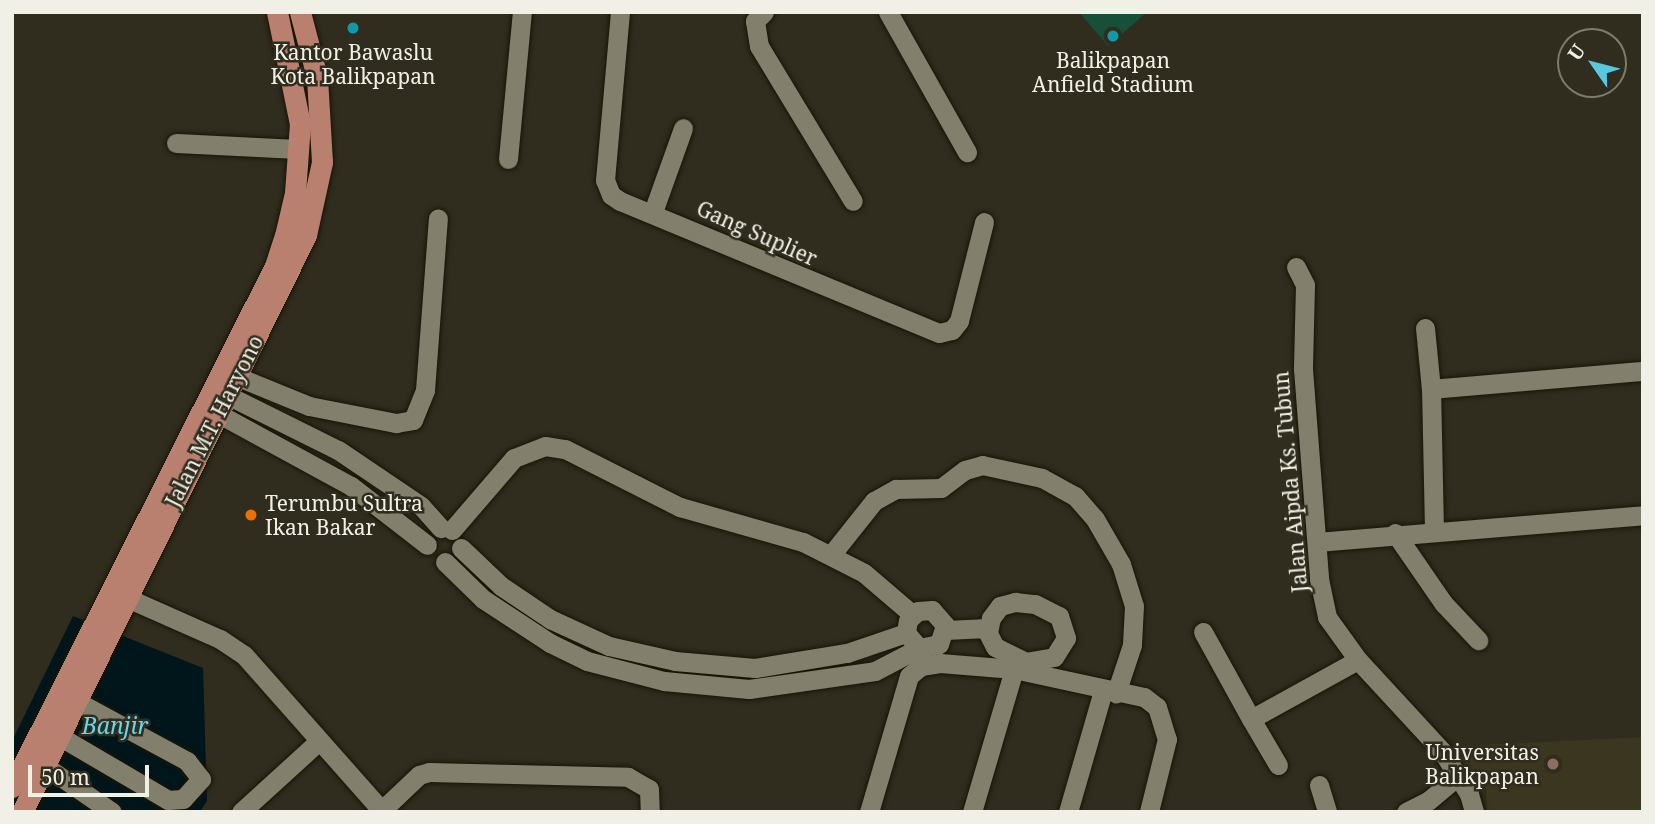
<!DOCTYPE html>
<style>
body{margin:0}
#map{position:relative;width:1655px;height:824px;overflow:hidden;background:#302d1e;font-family:"Noto Serif",serif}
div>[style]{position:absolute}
.built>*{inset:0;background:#3a361f}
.green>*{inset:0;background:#175038}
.water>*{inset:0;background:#01161b}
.roads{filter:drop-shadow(0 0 2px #181507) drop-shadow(0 0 2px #181507)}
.minor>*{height:19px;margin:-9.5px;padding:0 9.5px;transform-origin:9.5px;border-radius:9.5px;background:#827f6d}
.major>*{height:21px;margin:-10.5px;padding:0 10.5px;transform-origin:10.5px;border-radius:10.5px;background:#ba806f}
.dots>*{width:19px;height:19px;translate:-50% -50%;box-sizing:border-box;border:4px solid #302d1e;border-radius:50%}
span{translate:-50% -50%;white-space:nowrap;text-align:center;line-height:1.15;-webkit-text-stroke:5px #302d1e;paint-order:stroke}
.poi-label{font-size:21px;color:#f1f0e6}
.left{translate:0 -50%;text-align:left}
.right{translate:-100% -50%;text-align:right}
.street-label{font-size:21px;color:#f1f0e6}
.water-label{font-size:23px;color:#65d8ee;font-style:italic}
.frame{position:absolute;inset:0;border:14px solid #f1f0e6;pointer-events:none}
.north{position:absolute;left:1557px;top:28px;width:70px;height:70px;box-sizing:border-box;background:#302d1e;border:2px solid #7d7b6e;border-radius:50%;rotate:305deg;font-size:19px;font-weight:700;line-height:28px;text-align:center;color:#f1f0e6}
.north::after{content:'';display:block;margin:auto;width:24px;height:32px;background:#56c9e1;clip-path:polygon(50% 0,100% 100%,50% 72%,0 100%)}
.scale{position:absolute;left:28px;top:765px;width:121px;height:32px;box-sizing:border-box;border:4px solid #f1f0e6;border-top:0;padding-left:9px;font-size:21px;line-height:24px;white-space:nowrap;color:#f1f0e6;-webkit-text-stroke:5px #302d1e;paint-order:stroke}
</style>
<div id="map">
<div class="built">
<div style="clip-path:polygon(1643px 737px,1643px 812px,1487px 812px,1485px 781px,1464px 782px,1461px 746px)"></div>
</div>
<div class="green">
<div style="clip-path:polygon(1079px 12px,1147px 12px,1108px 46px)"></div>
</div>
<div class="water">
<div style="clip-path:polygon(73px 616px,203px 668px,207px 801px,200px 812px,12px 812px,12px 741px)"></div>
</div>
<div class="roads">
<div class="minor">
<div style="left:620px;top:12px;width:169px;rotate:95.1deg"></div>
<div style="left:605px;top:180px;width:16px;rotate:68deg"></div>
<div style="left:611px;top:195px;width:11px;rotate:34deg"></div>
<div style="left:620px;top:201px;width:345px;rotate:22.5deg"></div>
<div style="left:939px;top:333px;width:13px;rotate:-13deg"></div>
<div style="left:952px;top:330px;width:11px;rotate:-52deg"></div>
<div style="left:959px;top:321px;width:102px;rotate:-75.8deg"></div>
<div style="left:764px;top:12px;width:13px;rotate:135deg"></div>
<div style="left:755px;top:21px;width:25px;rotate:81deg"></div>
<div style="left:759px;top:46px;width:181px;rotate:58.8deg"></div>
<div style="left:888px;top:12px;width:161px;rotate:60.6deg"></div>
<div style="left:176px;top:143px;width:122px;rotate:2.8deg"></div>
<div style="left:508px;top:159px;width:148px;rotate:-84.6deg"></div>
<div style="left:653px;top:212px;width:89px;rotate:-70.3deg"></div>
<div style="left:1296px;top:267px;width:20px;rotate:63deg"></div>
<div style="left:1305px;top:285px;width:84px;rotate:91.4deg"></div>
<div style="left:1303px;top:369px;width:211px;rotate:85.6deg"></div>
<div style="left:1319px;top:579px;width:39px;rotate:78deg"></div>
<div style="left:1327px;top:617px;width:53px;rotate:54.2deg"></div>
<div style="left:1358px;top:660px;width:124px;rotate:47.3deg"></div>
<div style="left:1442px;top:751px;width:51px;rotate:57.9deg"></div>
<div style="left:1469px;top:794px;width:19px;rotate:74deg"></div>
<div style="left:1425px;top:328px;width:61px;rotate:84.4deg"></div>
<div style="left:238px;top:377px;width:77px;rotate:22.2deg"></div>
<div style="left:309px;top:406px;width:89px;rotate:11.1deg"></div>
<div style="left:396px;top:423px;width:17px;rotate:-10deg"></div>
<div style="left:413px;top:420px;width:32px;rotate:-68deg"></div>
<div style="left:425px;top:390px;width:172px;rotate:-85.7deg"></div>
<div style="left:215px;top:389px;width:137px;rotate:26.4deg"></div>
<div style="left:338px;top:450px;width:100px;rotate:34deg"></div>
<div style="left:421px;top:506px;width:30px;rotate:48deg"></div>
<div style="left:206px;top:407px;width:165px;rotate:28.6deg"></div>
<div style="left:351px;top:486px;width:96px;rotate:37.8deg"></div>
<div style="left:452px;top:530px;width:95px;rotate:-49.3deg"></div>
<div style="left:514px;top:458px;width:33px;rotate:-21deg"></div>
<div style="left:545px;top:446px;width:20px;rotate:9deg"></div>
<div style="left:565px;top:449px;width:129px;rotate:26.8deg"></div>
<div style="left:680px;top:507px;width:128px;rotate:15.9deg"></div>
<div style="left:803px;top:542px;width:68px;rotate:26.9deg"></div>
<div style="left:864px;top:573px;width:63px;rotate:40.5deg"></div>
<div style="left:1434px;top:530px;width:141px;rotate:-91.2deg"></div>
<div style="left:1431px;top:389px;width:213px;rotate:-4.9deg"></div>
<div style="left:1395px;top:533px;width:86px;rotate:55.4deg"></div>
<div style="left:1444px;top:604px;width:50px;rotate:46.6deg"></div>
<div style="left:1317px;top:542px;width:327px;rotate:-4.7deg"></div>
<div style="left:461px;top:548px;width:55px;rotate:43.5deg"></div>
<div style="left:501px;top:586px;width:59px;rotate:34deg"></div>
<div style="left:550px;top:619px;width:65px;rotate:24.6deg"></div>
<div style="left:609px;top:646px;width:68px;rotate:12.8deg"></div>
<div style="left:675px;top:661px;width:80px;rotate:5deg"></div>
<div style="left:755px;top:668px;width:93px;rotate:-9.3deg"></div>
<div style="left:847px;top:653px;width:62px;rotate:-18.7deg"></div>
<div style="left:831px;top:555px;width:69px;rotate:-51.5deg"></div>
<div style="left:874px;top:501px;width:25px;rotate:-29deg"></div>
<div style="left:896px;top:489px;width:45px;rotate:-1.3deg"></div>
<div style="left:941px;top:488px;width:30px;rotate:-37deg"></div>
<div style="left:965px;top:470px;width:18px;rotate:-16deg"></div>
<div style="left:982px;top:465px;width:61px;rotate:12.2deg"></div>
<div style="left:1042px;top:478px;width:38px;rotate:29deg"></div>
<div style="left:1075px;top:496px;width:30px;rotate:49deg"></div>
<div style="left:1095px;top:519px;width:52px;rotate:60deg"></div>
<div style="left:1121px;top:564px;width:44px;rotate:72.8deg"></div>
<div style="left:1134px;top:606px;width:39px;rotate:93deg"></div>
<div style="left:1132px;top:645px;width:51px;rotate:108.4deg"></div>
<div style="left:445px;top:562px;width:53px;rotate:44.2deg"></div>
<div style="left:483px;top:599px;width:80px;rotate:33.3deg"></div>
<div style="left:550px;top:643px;width:41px;rotate:25.9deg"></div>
<div style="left:587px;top:661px;width:80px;rotate:14.6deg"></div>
<div style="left:664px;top:681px;width:85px;rotate:5.4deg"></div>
<div style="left:749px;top:689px;width:127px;rotate:-8.1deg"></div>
<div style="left:875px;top:671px;width:50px;rotate:-27.6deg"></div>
<div style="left:919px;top:648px;width:20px;rotate:-11deg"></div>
<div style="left:939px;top:644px;width:20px;rotate:-72deg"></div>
<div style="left:945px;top:625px;width:20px;rotate:-131deg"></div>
<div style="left:932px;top:610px;width:14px;rotate:176deg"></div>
<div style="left:918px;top:611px;width:13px;rotate:138deg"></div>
<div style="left:908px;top:620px;width:13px;rotate:99deg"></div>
<div style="left:906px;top:633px;width:20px;rotate:49deg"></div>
<div style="left:125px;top:597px;width:104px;rotate:23.9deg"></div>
<div style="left:220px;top:639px;width:29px;rotate:34deg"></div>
<div style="left:244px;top:655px;width:207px;rotate:48.5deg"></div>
<div style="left:1015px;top:602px;width:20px;rotate:6deg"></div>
<div style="left:1035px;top:604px;width:27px;rotate:27deg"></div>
<div style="left:1059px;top:616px;width:23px;rotate:72deg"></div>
<div style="left:1066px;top:638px;width:22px;rotate:122deg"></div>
<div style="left:1054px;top:657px;width:28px;rotate:170deg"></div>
<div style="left:1026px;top:662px;width:34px;rotate:-154deg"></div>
<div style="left:995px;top:647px;width:16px;rotate:-117deg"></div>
<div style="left:988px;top:633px;width:15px;rotate:-79deg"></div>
<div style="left:991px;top:618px;width:15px;rotate:-53deg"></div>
<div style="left:1000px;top:606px;width:16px;rotate:-15deg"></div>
<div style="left:945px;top:630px;width:43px;rotate:-2.7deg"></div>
<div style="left:1203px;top:632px;width:99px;rotate:61.1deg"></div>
<div style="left:59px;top:736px;width:126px;rotate:30.4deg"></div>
<div style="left:168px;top:800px;width:15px;rotate:-4deg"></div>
<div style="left:183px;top:799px;width:27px;rotate:-48deg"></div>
<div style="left:201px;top:779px;width:23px;rotate:-128deg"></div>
<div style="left:187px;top:761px;width:126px;rotate:-151.6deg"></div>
<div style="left:1278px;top:765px;width:53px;rotate:-120.4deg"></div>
<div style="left:1251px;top:719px;width:122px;rotate:-28.9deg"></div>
<div style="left:45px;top:766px;width:81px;rotate:34.5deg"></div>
<div style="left:1319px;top:785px;width:28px;rotate:73deg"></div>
<div style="left:241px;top:812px;width:105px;rotate:-42.3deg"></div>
<div style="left:380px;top:812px;width:54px;rotate:-43.5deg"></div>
<div style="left:419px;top:775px;width:10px;rotate:-17deg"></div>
<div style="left:429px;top:772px;width:199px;rotate:1.4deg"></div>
<div style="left:628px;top:777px;width:24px;rotate:30deg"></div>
<div style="left:649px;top:789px;width:23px;rotate:88deg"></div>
<div style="left:869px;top:812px;width:142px;rotate:-73.6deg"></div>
<div style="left:909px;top:676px;width:16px;rotate:-40deg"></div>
<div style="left:921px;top:666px;width:19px;rotate:-9deg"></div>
<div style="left:940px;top:663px;width:74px;rotate:4.6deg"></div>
<div style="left:1014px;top:669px;width:133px;rotate:12.2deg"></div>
<div style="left:1144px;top:697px;width:16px;rotate:38deg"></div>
<div style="left:1157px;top:707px;width:34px;rotate:73deg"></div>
<div style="left:1167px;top:739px;width:75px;rotate:103.9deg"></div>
<div style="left:972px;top:812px;width:149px;rotate:-73.6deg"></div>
<div style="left:1068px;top:812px;width:126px;rotate:-73.9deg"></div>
<div style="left:1406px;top:812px;width:25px;rotate:-27deg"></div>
<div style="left:1428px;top:801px;width:39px;rotate:-40deg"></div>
</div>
<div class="major">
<div style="left:12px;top:787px;width:584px;rotate:-63.22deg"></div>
<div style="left:275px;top:266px;width:32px;rotate:-72deg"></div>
<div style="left:285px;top:236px;width:44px;rotate:-76.9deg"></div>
<div style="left:295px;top:193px;width:69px;rotate:-85.9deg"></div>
<div style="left:300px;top:124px;width:114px;rotate:-101.6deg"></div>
<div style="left:22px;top:812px;width:643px;rotate:-63.79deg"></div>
<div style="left:306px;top:235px;width:75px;rotate:-77.6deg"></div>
<div style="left:322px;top:162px;width:85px;rotate:-93.4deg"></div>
<div style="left:317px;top:77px;width:67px;rotate:-104.7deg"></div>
</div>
</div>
<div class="dots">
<div style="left:353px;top:28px;background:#0f9aa8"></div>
<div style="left:1113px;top:36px;background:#0f9aa8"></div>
<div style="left:251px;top:515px;background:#e8710a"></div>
<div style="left:1553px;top:764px;background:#8d6e63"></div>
</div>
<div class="poi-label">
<span style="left:353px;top:64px">Kantor Bawaslu<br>Kota Balikpapan</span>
<span style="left:1113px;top:72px">Balikpapan<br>Anfield Stadium</span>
<span class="left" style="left:265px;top:515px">Terumbu Sultra<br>Ikan Bakar</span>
<span class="right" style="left:1539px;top:764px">Universitas<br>Balikpapan</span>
</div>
<div class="street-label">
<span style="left:757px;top:233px;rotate:24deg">Gang Suplier</span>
<span style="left:214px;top:421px;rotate:-63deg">Jalan M.T. Haryono</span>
<span style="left:1290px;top:482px;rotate:-95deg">Jalan Aipda Ks. Tubun</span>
</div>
<div class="water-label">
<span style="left:115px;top:725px">Banjir</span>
</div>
<div class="frame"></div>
<div class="north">U</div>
<div class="scale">50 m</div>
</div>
